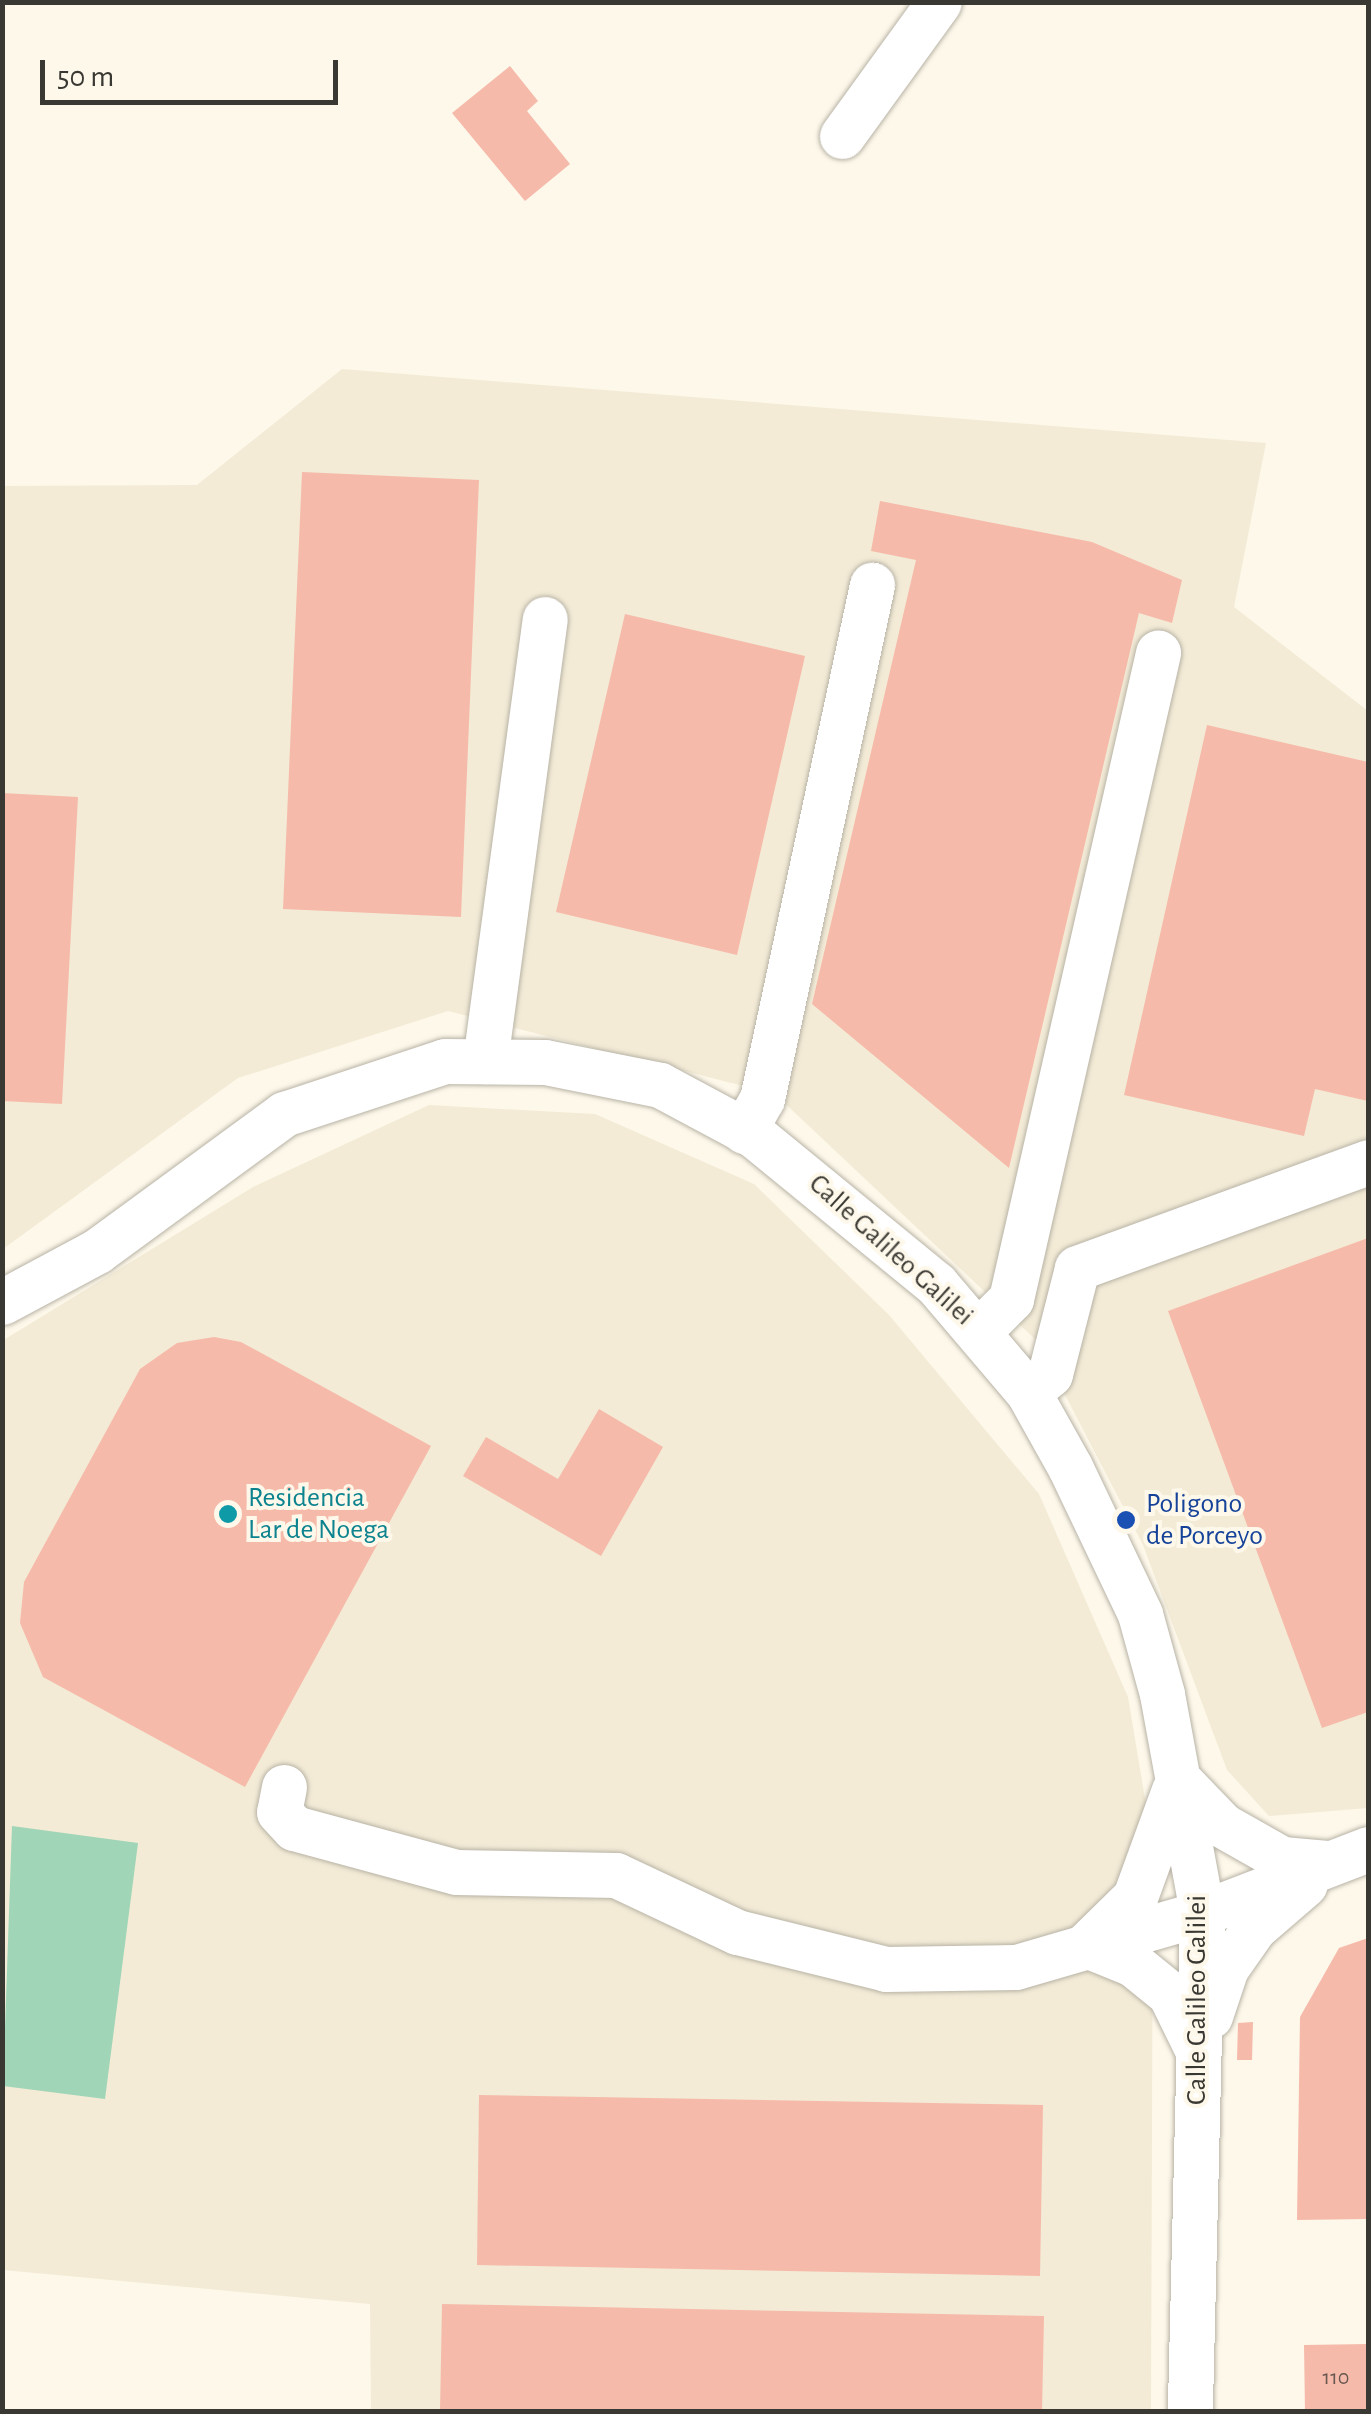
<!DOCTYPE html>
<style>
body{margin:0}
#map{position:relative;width:1371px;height:2414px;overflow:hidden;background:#fdf8ea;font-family:"Alegreya Sans",sans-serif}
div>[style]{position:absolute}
.built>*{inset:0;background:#f3ebd6}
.green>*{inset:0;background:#a0d5b7}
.building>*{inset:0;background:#f6baaa}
.roads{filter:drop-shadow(0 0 2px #b8b3a6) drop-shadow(0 0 2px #b8b3a6)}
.minor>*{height:45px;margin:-22.5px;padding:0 22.5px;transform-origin:22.5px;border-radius:22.5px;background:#fff}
.dots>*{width:28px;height:28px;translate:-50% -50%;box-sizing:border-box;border:5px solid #fdf8ea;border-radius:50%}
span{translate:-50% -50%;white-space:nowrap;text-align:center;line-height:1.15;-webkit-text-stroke:8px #fdf8ea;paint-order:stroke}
.number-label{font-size:22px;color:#695850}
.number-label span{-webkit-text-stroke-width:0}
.street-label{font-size:28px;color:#3a3832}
.culture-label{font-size:28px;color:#0d838f}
.left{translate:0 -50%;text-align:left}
.transit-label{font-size:28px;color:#164399}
.frame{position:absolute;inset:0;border:5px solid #3a3832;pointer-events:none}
.scale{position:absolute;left:40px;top:60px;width:298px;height:45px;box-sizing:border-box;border:5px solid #3a3832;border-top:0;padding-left:12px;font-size:30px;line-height:35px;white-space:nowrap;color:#3a3832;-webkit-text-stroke:8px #fdf8ea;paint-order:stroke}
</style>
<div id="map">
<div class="built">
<div style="clip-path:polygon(342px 369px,1266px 443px,1234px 607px,1368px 711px,1368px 1808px,1269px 1816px,1227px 1770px,1143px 1545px,1037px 1341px,775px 1094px,448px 1011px,238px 1078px,3px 1249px,3px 486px,197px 485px)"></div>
<div style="clip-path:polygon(429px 1105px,595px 1114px,754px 1184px,889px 1315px,1039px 1494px,1128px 1697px,1153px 1847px,1151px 2411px,371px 2411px,370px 2304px,3px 2270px,2px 1341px,253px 1187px)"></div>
</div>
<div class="green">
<div style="clip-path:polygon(12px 1826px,138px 1843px,105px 2099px,3px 2086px)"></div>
</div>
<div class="building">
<div style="clip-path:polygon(510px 66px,538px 101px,527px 111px,570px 164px,525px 201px,452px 113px)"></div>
<div style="clip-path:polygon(302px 472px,479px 480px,461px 917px,283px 909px)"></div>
<div style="clip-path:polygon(880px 501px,1092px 542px,1182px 580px,1172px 623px,1139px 613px,1009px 1168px,812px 1004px,916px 560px,871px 551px)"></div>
<div style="clip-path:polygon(625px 614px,805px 656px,737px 955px,556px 912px)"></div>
<div style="clip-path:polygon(1207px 725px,1368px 762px,1368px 1101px,1315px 1089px,1304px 1136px,1124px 1095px)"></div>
<div style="clip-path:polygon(2px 793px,78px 797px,62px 1104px,2px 1101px)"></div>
<div style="clip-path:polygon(1368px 1238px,1368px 1712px,1322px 1728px,1168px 1311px)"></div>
<div style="clip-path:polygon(214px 1337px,241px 1342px,431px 1446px,245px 1787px,43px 1677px,20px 1623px,24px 1582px,140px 1369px,177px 1343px)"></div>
<div style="clip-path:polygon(599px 1409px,663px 1447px,601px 1556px,463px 1476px,486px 1437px,558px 1479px)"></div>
<div style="clip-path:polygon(1368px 1938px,1368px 2219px,1297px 2220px,1300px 2017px,1339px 1948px)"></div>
<div style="clip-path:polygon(1253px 2022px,1252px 2060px,1237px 2060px,1238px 2023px)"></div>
<div style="clip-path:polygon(479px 2095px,1043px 2105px,1040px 2276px,477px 2265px)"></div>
<div style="clip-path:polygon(442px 2304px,1044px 2316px,1042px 2412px,440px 2412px)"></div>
<div style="clip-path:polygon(1368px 2344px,1368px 2412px,1305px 2412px,1304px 2345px)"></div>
</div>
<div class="roads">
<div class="minor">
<div style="left:842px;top:136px;width:165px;rotate:-54.1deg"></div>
<div style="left:485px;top:1061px;width:446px;rotate:-82.3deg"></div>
<div style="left:744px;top:1131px;width:37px;rotate:-61deg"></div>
<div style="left:762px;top:1099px;width:526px;rotate:-77.92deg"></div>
<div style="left:2px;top:1302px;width:108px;rotate:-28.2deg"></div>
<div style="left:97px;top:1251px;width:232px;rotate:-36.2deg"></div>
<div style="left:284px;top:1114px;width:169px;rotate:-18.2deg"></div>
<div style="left:445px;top:1061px;width:100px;rotate:0.6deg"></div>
<div style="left:545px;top:1062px;width:117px;rotate:11.3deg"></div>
<div style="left:660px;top:1085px;width:108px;rotate:28.2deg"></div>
<div style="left:755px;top:1136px;width:234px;rotate:39.3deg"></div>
<div style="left:936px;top:1284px;width:142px;rotate:49.6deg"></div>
<div style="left:1028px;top:1392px;width:86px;rotate:60.8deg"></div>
<div style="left:1070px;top:1467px;width:163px;rotate:64.5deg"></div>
<div style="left:1140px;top:1614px;width:83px;rotate:74.6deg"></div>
<div style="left:1162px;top:1694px;width:223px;rotate:79.6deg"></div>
<div style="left:1202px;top:1913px;width:499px;rotate:91.4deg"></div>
<div style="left:980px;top:1330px;width:44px;rotate:-45deg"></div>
<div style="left:1011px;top:1299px;width:663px;rotate:-77.18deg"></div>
<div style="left:1028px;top:1392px;width:28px;rotate:-39deg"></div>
<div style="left:1050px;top:1374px;width:109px;rotate:-75.7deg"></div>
<div style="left:1077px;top:1268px;width:310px;rotate:-20deg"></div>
<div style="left:1177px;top:1778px;width:65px;rotate:46.2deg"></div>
<div style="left:1222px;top:1825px;width:69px;rotate:29.5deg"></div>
<div style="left:1282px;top:1859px;width:45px;rotate:5.1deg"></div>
<div style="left:284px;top:1787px;width:25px;rotate:101deg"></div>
<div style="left:279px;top:1812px;width:22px;rotate:47deg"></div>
<div style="left:294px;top:1828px;width:168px;rotate:15.2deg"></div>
<div style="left:456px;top:1872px;width:160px;rotate:1.1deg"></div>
<div style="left:616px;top:1875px;width:134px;rotate:25.2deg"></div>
<div style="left:737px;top:1932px;width:154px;rotate:13.9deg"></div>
<div style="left:886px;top:1969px;width:130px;rotate:-0.9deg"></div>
<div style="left:1016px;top:1967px;width:194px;rotate:-16.2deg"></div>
<div style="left:1202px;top:1913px;width:178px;rotate:-21.1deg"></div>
<div style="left:1087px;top:1944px;width:67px;rotate:-44.4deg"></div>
<div style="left:1135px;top:1897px;width:114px;rotate:-70deg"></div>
<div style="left:1086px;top:1945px;width:51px;rotate:22deg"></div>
<div style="left:1133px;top:1964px;width:48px;rotate:39deg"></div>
<div style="left:1170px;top:1994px;width:59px;rotate:63.9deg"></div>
<div style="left:1210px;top:2016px;width:51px;rotate:-71.6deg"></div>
<div style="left:1226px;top:1968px;width:49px;rotate:-55deg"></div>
<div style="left:1254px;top:1928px;width:67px;rotate:-40.8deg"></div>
</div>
</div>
<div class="dots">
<div style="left:228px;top:1514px;background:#0f9aa8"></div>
<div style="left:1126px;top:1520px;background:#1a4fb4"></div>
</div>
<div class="number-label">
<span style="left:1336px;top:2378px">110</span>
</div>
<div class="street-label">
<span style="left:891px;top:1250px;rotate:42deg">Calle Galileo Galilei</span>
<span style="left:1197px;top:2000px;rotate:-90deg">Calle Galileo Galilei</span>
</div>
<div class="culture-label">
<span class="left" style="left:248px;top:1514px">Residencia<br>Lar de Noega</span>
</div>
<div class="transit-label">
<span class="left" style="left:1146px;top:1520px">Poligono<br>de Porceyo</span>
</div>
<div class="frame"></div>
<div class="scale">50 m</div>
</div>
